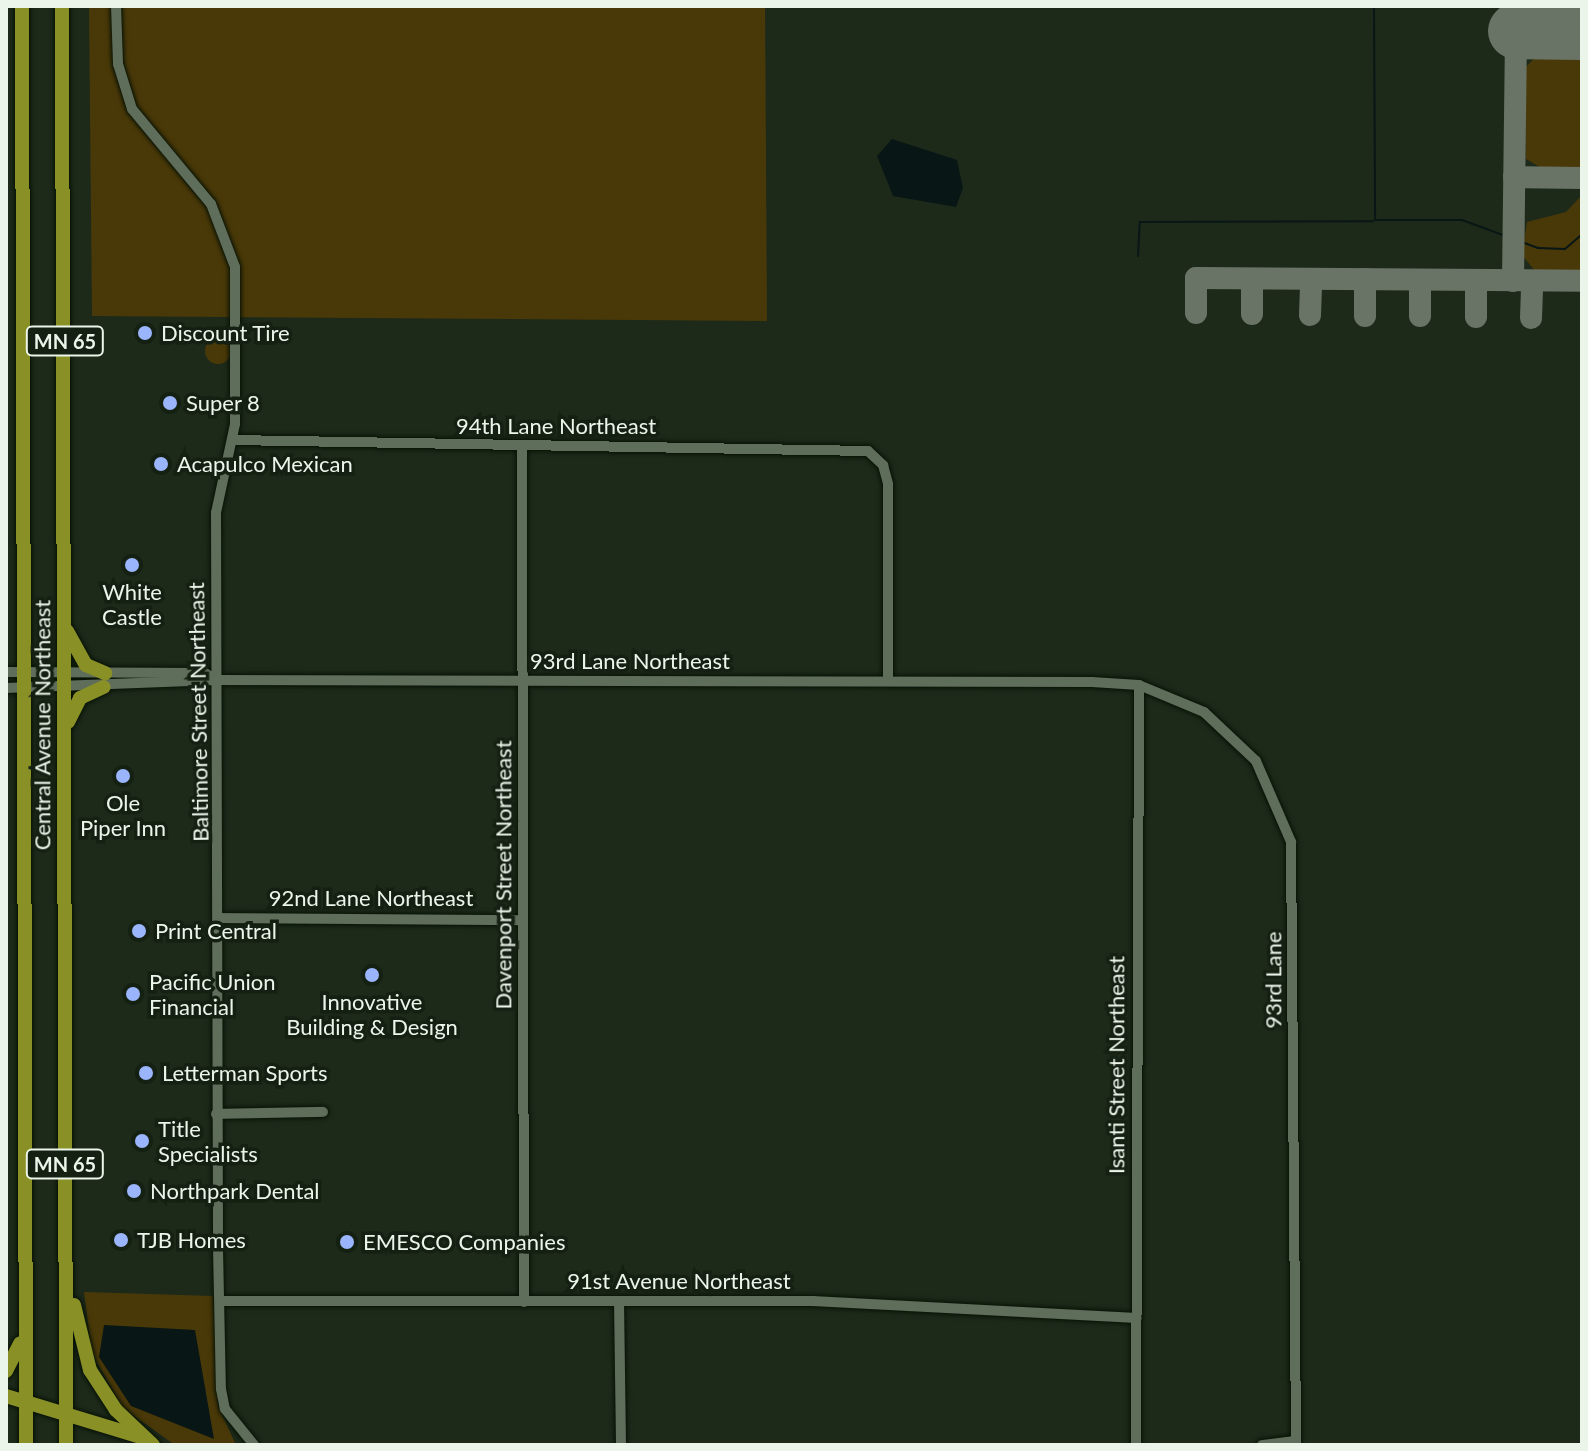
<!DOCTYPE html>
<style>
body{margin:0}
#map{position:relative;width:1588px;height:1451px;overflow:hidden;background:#1d2a1a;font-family:Lato,sans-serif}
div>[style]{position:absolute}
.green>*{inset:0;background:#4a3908}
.round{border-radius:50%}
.water>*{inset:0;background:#081615}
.stream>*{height:2px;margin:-1px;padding:0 1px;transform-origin:1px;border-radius:1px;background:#081615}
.taxiway>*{height:22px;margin:-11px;padding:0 11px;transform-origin:11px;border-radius:11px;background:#697466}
.runway>*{height:56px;margin:-28px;padding:0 28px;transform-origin:28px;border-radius:28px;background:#697466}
.roads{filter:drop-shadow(0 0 2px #071205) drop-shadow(0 0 2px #071205)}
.minor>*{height:10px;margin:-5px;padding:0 5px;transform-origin:5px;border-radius:5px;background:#5f6d5b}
.highway>*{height:14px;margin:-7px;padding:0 7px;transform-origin:7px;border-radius:7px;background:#899026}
.dots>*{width:22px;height:22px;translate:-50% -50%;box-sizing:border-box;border:4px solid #142011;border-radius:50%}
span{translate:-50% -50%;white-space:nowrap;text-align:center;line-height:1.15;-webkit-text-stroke:7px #142011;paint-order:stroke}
.shield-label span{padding:2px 6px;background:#142011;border:2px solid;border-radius:6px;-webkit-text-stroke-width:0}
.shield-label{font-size:20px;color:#ecf5ea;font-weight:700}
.poi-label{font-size:22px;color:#ecf5ea}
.left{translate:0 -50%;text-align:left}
.street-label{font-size:22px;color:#ecf5ea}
.frame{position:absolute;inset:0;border:8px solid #ecf5ea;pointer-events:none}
</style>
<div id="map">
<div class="green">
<div style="clip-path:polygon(89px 6px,765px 6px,767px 321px,92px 316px)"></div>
<div style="clip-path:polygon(1544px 48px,1582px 48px,1582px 168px,1540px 167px,1526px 159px,1525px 68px)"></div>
<div style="clip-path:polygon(1582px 195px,1582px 274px,1535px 271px,1522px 255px,1527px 222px,1566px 212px)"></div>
<div class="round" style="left:205px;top:338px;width:26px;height:26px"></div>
<div style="clip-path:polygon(84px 1292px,213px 1296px,218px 1406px,236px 1445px,175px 1445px,123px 1408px,92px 1353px)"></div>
</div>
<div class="water">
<div style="clip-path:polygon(892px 139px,957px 160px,963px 188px,956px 207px,893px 196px,877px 156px)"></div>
<div style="clip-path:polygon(104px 1325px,195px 1330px,214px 1439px,131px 1406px,99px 1357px)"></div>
</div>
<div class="stream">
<div style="left:1374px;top:6px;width:214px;rotate:89.7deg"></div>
<div style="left:1375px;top:220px;width:87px"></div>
<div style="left:1462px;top:220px;width:81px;rotate:20.2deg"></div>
<div style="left:1538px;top:248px;width:27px;rotate:2deg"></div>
<div style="left:1565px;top:249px;width:23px;rotate:-41deg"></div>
<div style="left:1138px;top:256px;width:34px;rotate:-87deg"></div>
<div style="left:1140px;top:222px;width:233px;rotate:-0.2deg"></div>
</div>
<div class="taxiway">
<div style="left:1514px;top:177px;width:68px;rotate:0.8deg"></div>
<div style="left:1513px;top:281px;width:250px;rotate:-89.3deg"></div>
<div style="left:1196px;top:313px;width:35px;rotate:-90deg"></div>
<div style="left:1196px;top:278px;width:386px;rotate:0.4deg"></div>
<div style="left:1252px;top:314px;width:35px;rotate:-90deg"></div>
<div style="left:1310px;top:315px;width:36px;rotate:-88deg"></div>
<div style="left:1365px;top:316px;width:37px;rotate:-90deg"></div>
<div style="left:1420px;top:316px;width:36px;rotate:-90deg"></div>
<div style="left:1476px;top:317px;width:37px;rotate:-90deg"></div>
<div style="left:1531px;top:318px;width:37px;rotate:-88deg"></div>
</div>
<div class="runway">
<div style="left:1516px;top:31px;width:66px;rotate:0.9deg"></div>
</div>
<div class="roads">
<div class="minor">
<div style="left:116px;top:6px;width:58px;rotate:88deg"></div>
<div style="left:118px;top:64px;width:47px;rotate:72.7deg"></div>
<div style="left:132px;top:109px;width:124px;rotate:50.3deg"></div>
<div style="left:211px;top:204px;width:67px;rotate:69.1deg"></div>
<div style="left:235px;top:267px;width:157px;rotate:90deg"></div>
<div style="left:235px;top:424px;width:91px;rotate:102.1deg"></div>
<div style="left:216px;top:513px;width:736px;rotate:89.84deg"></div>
<div style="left:218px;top:1249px;width:140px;rotate:88.8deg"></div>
<div style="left:221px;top:1389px;width:20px;rotate:79deg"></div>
<div style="left:225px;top:1409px;width:46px;rotate:51.1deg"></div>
<div style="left:232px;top:440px;width:636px;rotate:0.99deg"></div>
<div style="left:868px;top:451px;width:21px;rotate:43deg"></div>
<div style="left:883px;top:465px;width:20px;rotate:75deg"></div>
<div style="left:888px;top:484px;width:197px;rotate:90deg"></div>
<div style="left:522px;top:447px;width:855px;rotate:89.87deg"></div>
<div style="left:6px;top:672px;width:199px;rotate:0.3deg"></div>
<div style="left:205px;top:673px;width:14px;rotate:30deg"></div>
<div style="left:6px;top:688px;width:211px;rotate:-2.2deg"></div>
<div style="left:217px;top:680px;width:875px;rotate:0.13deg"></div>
<div style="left:1092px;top:682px;width:47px;rotate:3.7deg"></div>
<div style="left:1139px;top:685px;width:70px;rotate:22.6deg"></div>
<div style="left:1204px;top:712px;width:71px;rotate:43.3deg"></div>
<div style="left:1256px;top:761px;width:88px;rotate:66.6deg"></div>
<div style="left:1291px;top:842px;width:603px;rotate:89.52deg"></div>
<div style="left:219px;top:918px;width:303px;rotate:0.4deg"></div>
<div style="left:216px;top:1114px;width:107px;rotate:-1.1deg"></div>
<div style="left:220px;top:1301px;width:593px"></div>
<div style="left:813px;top:1301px;width:324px;rotate:3deg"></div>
<div style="left:619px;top:1301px;width:144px;rotate:89.2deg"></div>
<div style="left:1136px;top:1445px;width:760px;rotate:-89.77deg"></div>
<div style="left:1262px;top:1445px;width:34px;rotate:-7deg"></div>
</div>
<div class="highway">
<div style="left:22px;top:6px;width:1439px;rotate:89.84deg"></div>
<div style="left:62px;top:6px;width:1439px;rotate:89.84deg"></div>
<div style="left:67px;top:631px;width:39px;rotate:61deg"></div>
<div style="left:86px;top:665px;width:21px;rotate:23deg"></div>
<div style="left:68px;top:722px;width:27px;rotate:-63deg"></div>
<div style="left:80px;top:698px;width:26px;rotate:-25deg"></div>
<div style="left:74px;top:1305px;width:67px;rotate:76.2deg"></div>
<div style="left:90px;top:1370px;width:48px;rotate:57deg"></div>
<div style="left:116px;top:1410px;width:51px;rotate:43.4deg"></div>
<div style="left:6px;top:1371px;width:31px;rotate:-63deg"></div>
<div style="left:6px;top:1396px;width:141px;rotate:16.9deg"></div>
</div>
</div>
<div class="dots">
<div style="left:145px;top:333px;background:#9bb5fd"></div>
<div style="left:170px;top:403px;background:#9bb5fd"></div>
<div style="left:161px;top:464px;background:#9bb5fd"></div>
<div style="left:132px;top:565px;background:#9bb5fd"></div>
<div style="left:123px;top:776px;background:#9bb5fd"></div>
<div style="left:139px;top:931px;background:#9bb5fd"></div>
<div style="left:372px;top:975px;background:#9bb5fd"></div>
<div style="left:133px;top:994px;background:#9bb5fd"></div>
<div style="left:146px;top:1073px;background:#9bb5fd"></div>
<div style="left:142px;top:1141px;background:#9bb5fd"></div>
<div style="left:134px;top:1191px;background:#9bb5fd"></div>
<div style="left:121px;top:1240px;background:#9bb5fd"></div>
<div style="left:347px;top:1242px;background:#9bb5fd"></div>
</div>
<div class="shield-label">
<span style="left:65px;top:341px">MN 65</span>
<span style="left:65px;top:1164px">MN 65</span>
</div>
<div class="poi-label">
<span class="left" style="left:161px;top:333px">Discount Tire</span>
<span class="left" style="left:186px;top:403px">Super 8</span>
<span class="left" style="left:177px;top:464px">Acapulco Mexican</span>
<span style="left:132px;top:604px">White<br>Castle</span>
<span style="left:123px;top:815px">Ole<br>Piper Inn</span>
<span class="left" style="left:155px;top:931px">Print Central</span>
<span class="left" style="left:149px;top:994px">Pacific Union<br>Financial</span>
<span style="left:372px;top:1014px">Innovative<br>Building &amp; Design</span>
<span class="left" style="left:162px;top:1073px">Letterman Sports</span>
<span class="left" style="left:158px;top:1141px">Title<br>Specialists</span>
<span class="left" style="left:150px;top:1191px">Northpark Dental</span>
<span class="left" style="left:137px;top:1240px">TJB Homes</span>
<span class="left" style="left:363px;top:1242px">EMESCO Companies</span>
</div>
<div class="street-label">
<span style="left:556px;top:426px">94th Lane Northeast</span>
<span style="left:630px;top:661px">93rd Lane Northeast</span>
<span style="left:198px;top:712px;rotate:-91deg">Baltimore Street Northeast</span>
<span style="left:42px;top:725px;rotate:-90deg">Central Avenue Northeast</span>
<span style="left:503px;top:875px;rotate:-90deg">Davenport Street Northeast</span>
<span style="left:371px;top:898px">92nd Lane Northeast</span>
<span style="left:1273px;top:980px;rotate:-90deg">93rd Lane</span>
<span style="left:1116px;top:1065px;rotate:-90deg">Isanti Street Northeast</span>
<span style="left:679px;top:1281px">91st Avenue Northeast</span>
</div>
<div class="frame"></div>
</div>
